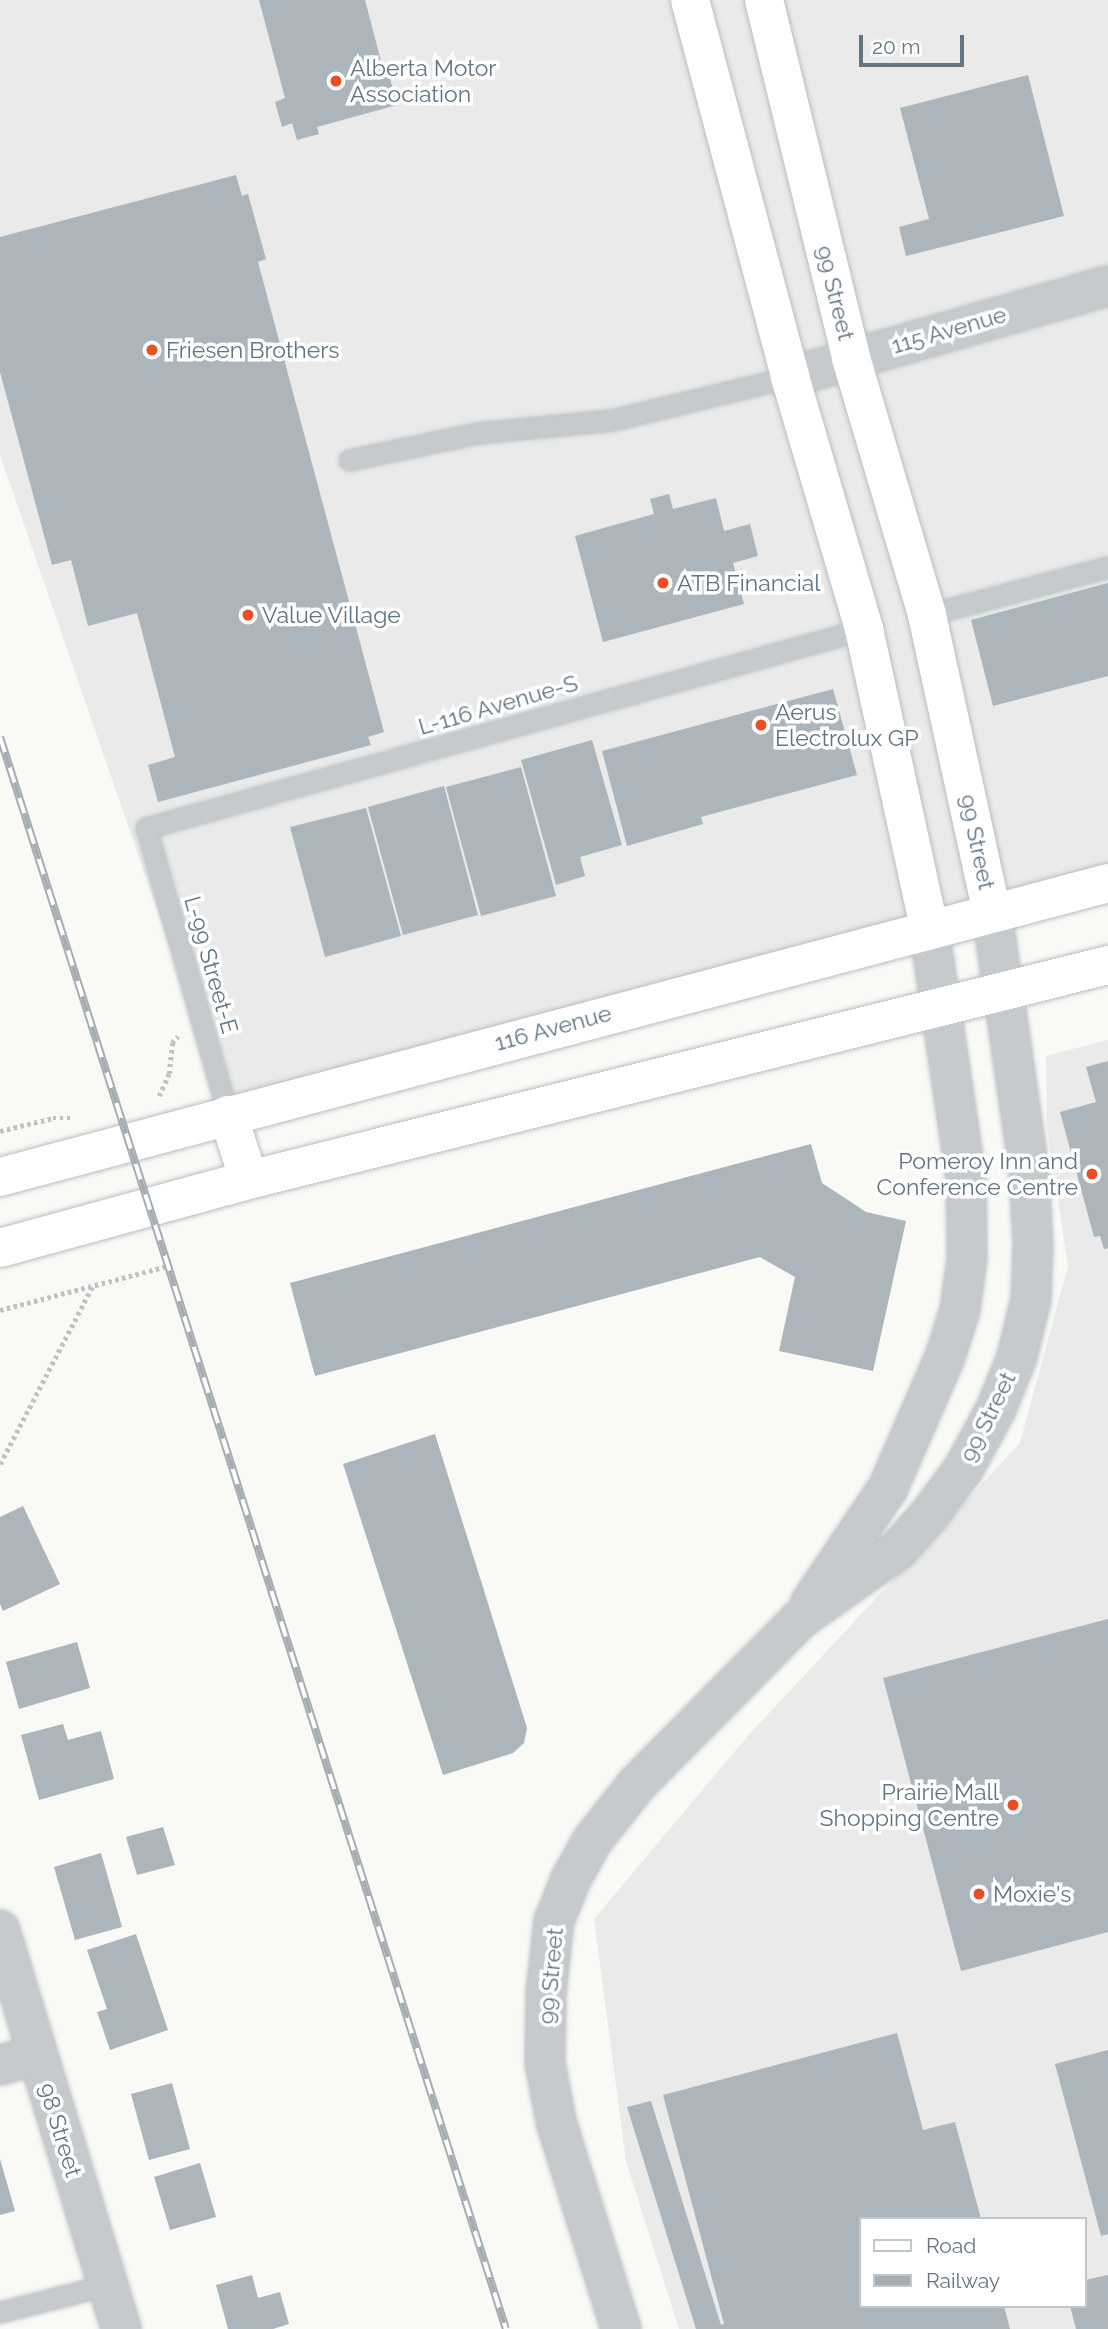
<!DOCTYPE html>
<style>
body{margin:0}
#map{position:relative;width:1108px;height:2329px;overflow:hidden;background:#f9f9f6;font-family:Raleway,sans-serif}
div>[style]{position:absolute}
.built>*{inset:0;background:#e9eae9}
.building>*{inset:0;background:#acb5bb}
.path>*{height:4.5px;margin-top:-2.25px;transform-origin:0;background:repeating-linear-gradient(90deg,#bfc2c4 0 3.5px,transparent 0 7px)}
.roads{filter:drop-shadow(0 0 2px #b8bec2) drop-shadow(0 0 2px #b8bec2)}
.service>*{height:19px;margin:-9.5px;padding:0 9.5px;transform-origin:9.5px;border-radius:9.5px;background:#c6cacd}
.minor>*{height:38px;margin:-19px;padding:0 19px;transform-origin:19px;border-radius:19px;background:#c6cacd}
.tertiary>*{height:38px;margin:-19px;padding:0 19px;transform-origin:19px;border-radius:19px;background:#c6cacd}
.secondary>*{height:38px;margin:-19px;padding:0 19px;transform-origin:19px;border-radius:19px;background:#fff}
.rail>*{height:8px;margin-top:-4px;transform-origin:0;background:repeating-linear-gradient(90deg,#fff 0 16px,#a6adb2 0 32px);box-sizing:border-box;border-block:2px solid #a6adb2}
.dots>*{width:19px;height:19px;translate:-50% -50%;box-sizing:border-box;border:4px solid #fff;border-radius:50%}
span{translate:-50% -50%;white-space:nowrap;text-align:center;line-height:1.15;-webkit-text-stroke:7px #fff;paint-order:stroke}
.poi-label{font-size:23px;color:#627582}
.left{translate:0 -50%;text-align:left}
.right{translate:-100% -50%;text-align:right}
.street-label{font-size:23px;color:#627582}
.legend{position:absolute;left:859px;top:2217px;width:228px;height:91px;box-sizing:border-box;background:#fff;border:2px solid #c0c8cd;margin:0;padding:9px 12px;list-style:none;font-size:21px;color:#627582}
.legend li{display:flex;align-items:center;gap:14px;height:35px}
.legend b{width:35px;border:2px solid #c0c8cd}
.scale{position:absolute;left:859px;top:35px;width:105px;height:32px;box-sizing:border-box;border:4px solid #627582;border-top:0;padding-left:9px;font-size:21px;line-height:24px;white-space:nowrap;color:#627582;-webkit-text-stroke:5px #fff;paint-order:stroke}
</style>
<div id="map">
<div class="built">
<div style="clip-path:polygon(0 0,1108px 0,1108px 883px,228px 1115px,0 455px)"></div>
<div style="clip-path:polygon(evenodd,1108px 1040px,1108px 2329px,679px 2329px,626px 2161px,594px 1919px,746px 1738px,1020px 1443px,1068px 1266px,1047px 1129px,1046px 1056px,1108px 1040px,861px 2219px,1085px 2219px,1085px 2306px,861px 2306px,861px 2219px)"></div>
</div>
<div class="building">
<div style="clip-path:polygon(259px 0,365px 0,382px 65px,386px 63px,397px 105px,317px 127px,319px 134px,297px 140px,292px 123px,282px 127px,275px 102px,285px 98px)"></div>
<div style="clip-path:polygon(1028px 75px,1064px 216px,906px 256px,899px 227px,929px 219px,900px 108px)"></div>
<div style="clip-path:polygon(236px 175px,242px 196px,248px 194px,266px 259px,258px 262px,384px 732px,368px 737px,371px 745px,158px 802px,148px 765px,175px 757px,137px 613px,88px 626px,71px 560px,52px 565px,0 372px,0 237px)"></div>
<div style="clip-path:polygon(669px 494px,673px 509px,716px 498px,724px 531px,750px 524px,758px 556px,733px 563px,744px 604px,603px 642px,575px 536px,654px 514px,650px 499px)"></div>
<div style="clip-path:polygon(1108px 583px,1108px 676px,993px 706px,971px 620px)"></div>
<div style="clip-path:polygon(833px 689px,857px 775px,701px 817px,703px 824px,627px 846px,602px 751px)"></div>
<div style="clip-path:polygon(592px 740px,622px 845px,580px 857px,585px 876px,556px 885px,521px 760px)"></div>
<div style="clip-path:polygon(521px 767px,556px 896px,481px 916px,446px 787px)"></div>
<div style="clip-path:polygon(444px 786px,478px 915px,403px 935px,368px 807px)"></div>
<div style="clip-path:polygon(366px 808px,401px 936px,325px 957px,290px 827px)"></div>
<div style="clip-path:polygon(1108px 1061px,1108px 1248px,1104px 1249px,1100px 1236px,1094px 1237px,1060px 1112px,1096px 1102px,1086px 1067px)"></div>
<div style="clip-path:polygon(811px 1144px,822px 1183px,866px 1212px,906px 1221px,873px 1371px,779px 1351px,795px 1277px,760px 1257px,315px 1376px,290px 1283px)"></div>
<div style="clip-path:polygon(435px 1434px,527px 1728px,524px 1743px,513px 1753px,443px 1775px,343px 1464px)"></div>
<div style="clip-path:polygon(23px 1506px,60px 1584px,3px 1611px,0 1604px,0 1517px)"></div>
<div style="clip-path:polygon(1108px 1619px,1108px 1932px,961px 1971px,883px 1678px)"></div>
<div style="clip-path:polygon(77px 1642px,90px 1688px,19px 1709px,6px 1662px)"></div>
<div style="clip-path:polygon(63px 1724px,68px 1740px,101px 1731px,114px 1779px,39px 1800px,21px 1735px)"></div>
<div style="clip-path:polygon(163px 1827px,175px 1865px,137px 1875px,126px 1837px)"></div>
<div style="clip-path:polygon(101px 1853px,122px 1927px,75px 1940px,54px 1867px)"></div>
<div style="clip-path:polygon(136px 1934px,168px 2030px,110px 2050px,97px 2012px,107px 2009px,87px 1950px)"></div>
<div style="clip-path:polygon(897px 2033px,923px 2130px,955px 2122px,981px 2219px,861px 2219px,861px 2306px,1004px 2306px,1010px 2329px,696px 2329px,627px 2107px,651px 2101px,721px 2325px,724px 2324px,663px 2095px)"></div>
<div style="clip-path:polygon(1108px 2050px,1108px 2234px,1101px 2236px,1055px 2064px)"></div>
<div style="clip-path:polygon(172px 2083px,190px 2149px,149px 2160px,131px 2094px)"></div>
<div style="clip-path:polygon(0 2159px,15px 2211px,0 2215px)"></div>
<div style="clip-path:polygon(200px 2163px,216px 2217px,170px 2230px,154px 2177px)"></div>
<div style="clip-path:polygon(252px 2275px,258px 2298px,280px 2292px,289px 2324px,273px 2329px,228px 2329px,216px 2285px)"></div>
<div style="clip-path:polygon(1108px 2275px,1108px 2329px,1076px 2329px,1070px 2306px,1085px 2306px,1085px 2280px)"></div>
</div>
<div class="path">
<div style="left:159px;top:1096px;width:24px;rotate:-66deg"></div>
<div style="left:169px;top:1074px;width:31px;rotate:-84deg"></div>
<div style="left:172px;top:1043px;width:9px;rotate:-49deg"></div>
<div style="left:0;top:1131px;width:55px;rotate:-13.8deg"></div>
<div style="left:53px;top:1118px;width:18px"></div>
<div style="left:0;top:1310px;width:174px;rotate:-14.7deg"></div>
<div style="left:0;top:1464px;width:202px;rotate:-62.5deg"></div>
</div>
<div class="roads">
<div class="service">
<div style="left:349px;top:460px;width:131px;rotate:-11.9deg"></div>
<div style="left:477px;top:433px;width:136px;rotate:-5.5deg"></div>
<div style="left:612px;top:420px;width:183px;rotate:-13.6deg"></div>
<div style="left:927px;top:615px;width:187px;rotate:-14.9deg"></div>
<div style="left:228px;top:1115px;width:298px;rotate:-105.9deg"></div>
<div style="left:146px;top:828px;width:745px;rotate:-15.49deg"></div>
<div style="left:0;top:2312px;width:110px;rotate:-14.2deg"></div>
</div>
<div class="minor">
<div style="left:790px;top:377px;width:331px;rotate:-16deg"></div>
<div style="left:0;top:1930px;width:417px;rotate:73.1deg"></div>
<div style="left:0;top:2065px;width:38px;rotate:-15deg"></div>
</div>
<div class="tertiary">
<div style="left:811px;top:1602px;width:138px;rotate:-56deg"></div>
<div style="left:888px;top:1488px;width:143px;rotate:-66.5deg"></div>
<div style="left:945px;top:1357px;width:49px;rotate:-72.3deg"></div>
<div style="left:960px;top:1310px;width:52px;rotate:-82.3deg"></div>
<div style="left:967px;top:1258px;width:80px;rotate:-90.7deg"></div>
<div style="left:966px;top:1178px;width:253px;rotate:-98.4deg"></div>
<div style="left:621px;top:2329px;width:218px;rotate:-107.4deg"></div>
<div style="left:556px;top:2121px;width:59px;rotate:-100.7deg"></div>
<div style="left:545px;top:2063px;width:70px;rotate:-89.2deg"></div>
<div style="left:546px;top:1993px;width:72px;rotate:-83.7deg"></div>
<div style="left:554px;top:1921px;width:45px;rotate:-68deg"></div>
<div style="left:571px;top:1879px;width:43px;rotate:-61.1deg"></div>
<div style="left:592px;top:1841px;width:73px;rotate:-51.7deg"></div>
<div style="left:637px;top:1784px;width:232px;rotate:-45.3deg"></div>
<div style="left:800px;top:1619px;width:120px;rotate:-35.1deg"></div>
<div style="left:898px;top:1550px;width:48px;rotate:-48.4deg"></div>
<div style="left:930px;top:1514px;width:57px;rotate:-53.5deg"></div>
<div style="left:964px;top:1468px;width:67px;rotate:-61.5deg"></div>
<div style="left:996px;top:1409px;width:56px;rotate:-68deg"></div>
<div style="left:1017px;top:1357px;width:60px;rotate:-76.4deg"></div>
<div style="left:1031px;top:1299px;width:55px;rotate:-87.9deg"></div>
<div style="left:1033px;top:1244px;width:74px;rotate:-93.1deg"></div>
<div style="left:1029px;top:1170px;width:261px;rotate:-98.2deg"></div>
</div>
<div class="secondary">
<div style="left:690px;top:0;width:390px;rotate:75.1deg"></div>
<div style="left:790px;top:377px;width:263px;rotate:73.6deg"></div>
<div style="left:864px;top:629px;width:306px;rotate:77.7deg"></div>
<div style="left:764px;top:0;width:368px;rotate:76.3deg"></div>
<div style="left:851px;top:358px;width:268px;rotate:73.5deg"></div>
<div style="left:927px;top:615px;width:304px;rotate:77.7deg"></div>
<div style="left:228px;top:1115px;width:68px;rotate:72.1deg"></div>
<div style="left:0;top:1177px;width:1146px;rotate:-14.86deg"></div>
<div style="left:0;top:1248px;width:258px;rotate:-15.3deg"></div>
<div style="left:249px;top:1180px;width:885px;rotate:-14.05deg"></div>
</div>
</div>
<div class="rail">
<div style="left:0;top:737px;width:1670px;rotate:72.37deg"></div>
</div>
<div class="dots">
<div style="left:336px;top:81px;background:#ea4f24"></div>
<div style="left:152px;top:350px;background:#ea4f24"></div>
<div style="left:663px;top:583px;background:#ea4f24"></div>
<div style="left:248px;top:615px;background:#ea4f24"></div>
<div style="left:761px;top:725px;background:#ea4f24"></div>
<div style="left:1092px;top:1174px;background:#ea4f24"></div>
<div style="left:1013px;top:1805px;background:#ea4f24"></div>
<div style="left:979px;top:1894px;background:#ea4f24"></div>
</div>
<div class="poi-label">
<span class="left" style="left:350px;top:81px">Alberta Motor<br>Association</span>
<span class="left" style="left:166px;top:350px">Friesen Brothers</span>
<span class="left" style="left:677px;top:583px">ATB Financial</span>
<span class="left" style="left:262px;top:615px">Value Village</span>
<span class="left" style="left:775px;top:725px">Aerus<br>Electrolux GP</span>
<span class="right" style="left:1078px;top:1174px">Pomeroy Inn and<br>Conference Centre</span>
<span class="right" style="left:999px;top:1805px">Prairie Mall<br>Shopping Centre</span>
<span class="left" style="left:993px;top:1894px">Moxie's</span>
</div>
<div class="street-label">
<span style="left:835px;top:293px;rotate:76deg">99 Street</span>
<span style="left:949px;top:330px;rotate:-16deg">115 Avenue</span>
<span style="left:498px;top:705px;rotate:-16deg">L-116 Avenue-S</span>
<span style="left:977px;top:842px;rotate:78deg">99 Street</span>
<span style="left:211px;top:965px;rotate:74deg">L-99 Street-E</span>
<span style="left:553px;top:1028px;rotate:-15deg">116 Avenue</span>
<span style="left:988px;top:1417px;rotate:-64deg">99 Street</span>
<span style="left:551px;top:1976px;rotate:-85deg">99 Street</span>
<span style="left:60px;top:2130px;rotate:73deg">98 Street</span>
</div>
<ul class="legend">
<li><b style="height:9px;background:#fff"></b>Road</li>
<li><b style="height:9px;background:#a6adb2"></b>Railway</li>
</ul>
<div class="scale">20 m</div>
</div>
